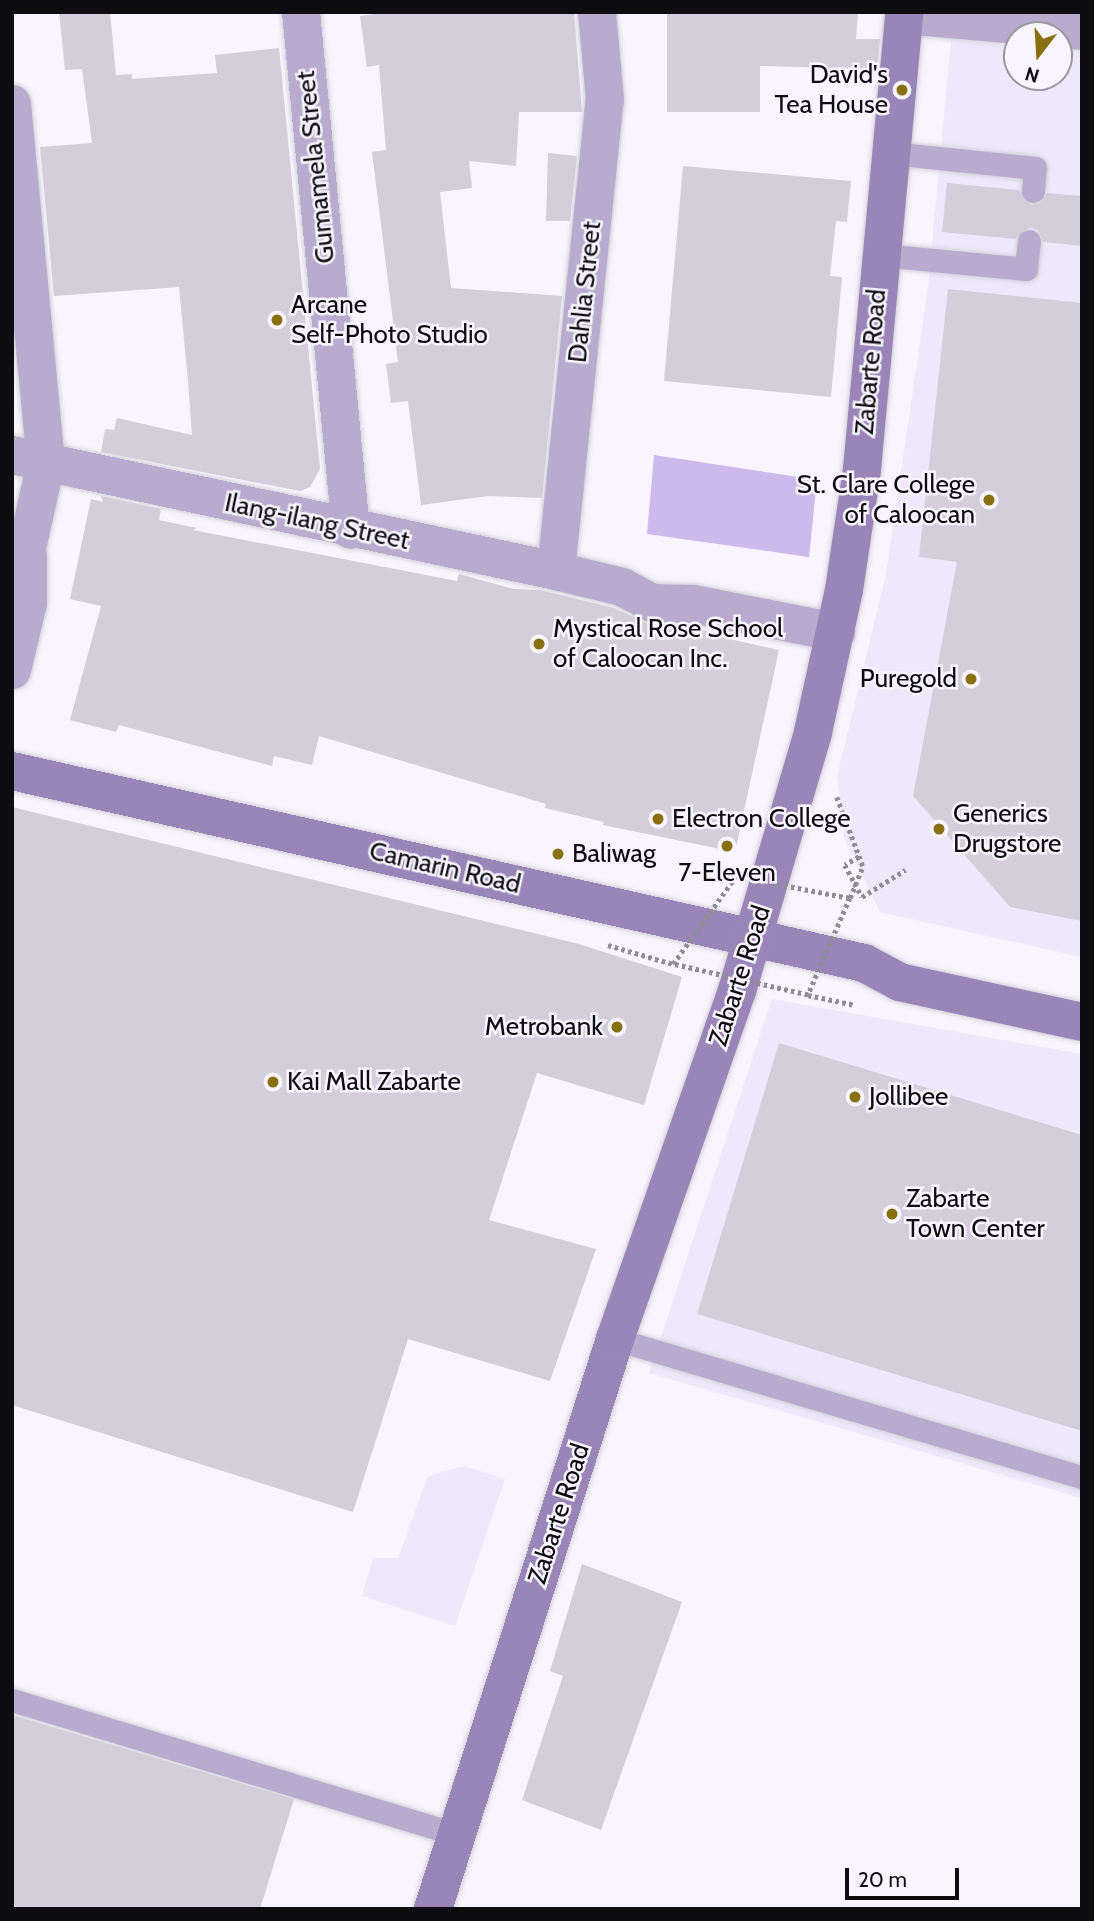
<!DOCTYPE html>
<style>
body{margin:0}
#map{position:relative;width:1094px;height:1921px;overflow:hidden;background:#f8f5fe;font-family:Cabin,sans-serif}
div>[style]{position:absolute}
.built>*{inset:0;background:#efe8fc}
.green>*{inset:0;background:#ceb9ed}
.building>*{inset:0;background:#d3ceda}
.path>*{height:4.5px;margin-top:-2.25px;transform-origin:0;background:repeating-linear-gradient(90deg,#8f8d94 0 3.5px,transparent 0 7px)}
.roads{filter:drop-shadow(0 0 2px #d2d0d8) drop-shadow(0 0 2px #d2d0d8)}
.lane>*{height:23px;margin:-11.5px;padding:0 11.5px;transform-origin:11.5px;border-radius:11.5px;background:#b8abce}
.street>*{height:38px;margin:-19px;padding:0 19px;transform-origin:19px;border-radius:19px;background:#b8abce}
.secondary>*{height:38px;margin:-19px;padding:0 19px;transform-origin:19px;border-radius:19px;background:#9a85b9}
.path-bridge>*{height:4.5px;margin-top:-2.25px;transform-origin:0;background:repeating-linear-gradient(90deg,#8f8d94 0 3.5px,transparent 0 7px)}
.dots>*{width:19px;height:19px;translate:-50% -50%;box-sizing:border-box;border:4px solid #f8f5fe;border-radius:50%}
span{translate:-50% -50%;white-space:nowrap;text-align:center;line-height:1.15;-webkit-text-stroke:5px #f8f5fe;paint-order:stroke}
.poi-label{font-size:26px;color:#0d0c10}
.right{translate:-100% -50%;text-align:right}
.left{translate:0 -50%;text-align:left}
.street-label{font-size:26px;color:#0d0c10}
.frame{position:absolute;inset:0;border:14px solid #0d0c10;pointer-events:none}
.north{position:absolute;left:1003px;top:21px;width:70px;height:70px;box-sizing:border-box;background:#f8f5fe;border:2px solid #9a989f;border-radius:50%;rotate:197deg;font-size:19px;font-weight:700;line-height:28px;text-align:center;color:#0d0c10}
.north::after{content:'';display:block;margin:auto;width:24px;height:32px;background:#887011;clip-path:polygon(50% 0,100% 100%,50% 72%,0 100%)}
.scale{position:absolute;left:845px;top:1868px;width:114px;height:32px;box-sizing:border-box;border:4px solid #0d0c10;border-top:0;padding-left:9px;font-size:21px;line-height:24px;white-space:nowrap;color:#0d0c10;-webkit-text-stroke:5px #f8f5fe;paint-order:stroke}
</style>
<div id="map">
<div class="built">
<div style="clip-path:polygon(951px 40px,1017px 47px,1017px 77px,1059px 77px,1059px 51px,1082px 53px,1082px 957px,880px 912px,844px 838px,837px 777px,886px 574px,928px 287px)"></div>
<div style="clip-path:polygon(772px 999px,1082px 1054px,1082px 1498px,649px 1373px)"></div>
<div style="clip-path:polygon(464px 1466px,505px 1479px,455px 1626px,362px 1596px,373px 1558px,398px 1558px,428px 1476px)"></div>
</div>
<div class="green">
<div style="clip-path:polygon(654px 455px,817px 480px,809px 557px,647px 534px)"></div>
</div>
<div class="building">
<div style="clip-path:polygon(59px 12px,110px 12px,116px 75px,132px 74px,132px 79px,217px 73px,215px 55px,279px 48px,320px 469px,310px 487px,300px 491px,101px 452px,105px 429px,114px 430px,117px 418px,192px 435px,188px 381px,179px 287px,54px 296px,40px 147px,92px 143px,82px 69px,65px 70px)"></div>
<div style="clip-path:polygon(392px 12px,574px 12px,582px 112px,519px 112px,516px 166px,469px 161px,472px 188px,440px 192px,451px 288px,562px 296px,542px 498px,488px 496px,421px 505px,408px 401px,391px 403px,386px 364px,398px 362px,372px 152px,386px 150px,379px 65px,367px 67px,360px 16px)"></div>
<div style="clip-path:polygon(858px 12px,856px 39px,880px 39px,877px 69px,760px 66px,760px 112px,667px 112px,667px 14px)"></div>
<div style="clip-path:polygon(548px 153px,577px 156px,570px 221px,546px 221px)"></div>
<div style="clip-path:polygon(683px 166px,851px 181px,847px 222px,836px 221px,830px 276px,842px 277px,831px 397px,664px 381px)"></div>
<div style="clip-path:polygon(947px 183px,1019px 190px,1031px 205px,1040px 203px,1047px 193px,1082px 196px,1082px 246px,1043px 242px,1038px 230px,1030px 227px,1015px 239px,942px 232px)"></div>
<div style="clip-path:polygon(948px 289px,1082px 303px,1082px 921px,1010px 907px,913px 796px,957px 562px,919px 557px)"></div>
<div style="clip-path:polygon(101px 496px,161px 509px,159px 520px,197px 528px,193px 530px,457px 581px,459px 574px,514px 589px,540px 590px,614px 608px,651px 625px,726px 633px,725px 638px,779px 650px,735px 852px,603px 825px,604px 822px,545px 808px,546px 804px,319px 736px,312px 765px,274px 756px,272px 766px,119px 725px,116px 732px,70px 720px,101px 606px,70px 599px,91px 499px,103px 502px)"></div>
<div style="clip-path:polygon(12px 807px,579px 944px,682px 977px,644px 1105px,537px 1073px,489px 1220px,596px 1249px,550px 1381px,408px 1339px,353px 1512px,12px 1405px)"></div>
<div style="clip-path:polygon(779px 1043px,1082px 1135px,1082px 1431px,697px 1314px)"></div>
<div style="clip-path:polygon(582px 1564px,682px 1602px,601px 1830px,522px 1800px,563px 1676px,550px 1671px)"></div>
<div style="clip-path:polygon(12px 1715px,294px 1799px,260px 1909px,12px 1909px)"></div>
</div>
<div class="path">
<div style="left:837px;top:797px;width:74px;rotate:69.4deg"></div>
<div style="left:859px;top:857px;width:16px;rotate:150deg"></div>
<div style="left:845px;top:865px;width:36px;rotate:62deg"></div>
<div style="left:862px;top:897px;width:51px;rotate:-32.1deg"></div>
<div style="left:608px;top:945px;width:68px;rotate:16.3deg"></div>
<div style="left:808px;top:995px;width:48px;rotate:12deg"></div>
</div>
<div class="roads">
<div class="lane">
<div style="left:890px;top:153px;width:146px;rotate:5.9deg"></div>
<div style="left:1035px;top:168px;width:23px;rotate:95deg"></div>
<div style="left:881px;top:255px;width:146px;rotate:5.5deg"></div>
<div style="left:1026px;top:269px;width:28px;rotate:-84deg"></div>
<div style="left:615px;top:1339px;width:487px;rotate:16.5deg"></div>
<div style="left:12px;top:1700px;width:465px;rotate:16.8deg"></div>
</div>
<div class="street">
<div style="left:301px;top:12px;width:520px;rotate:84.49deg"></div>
<div style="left:904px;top:15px;width:179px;rotate:5.1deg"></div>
<div style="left:12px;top:104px;width:361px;rotate:84.6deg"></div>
<div style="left:46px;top:463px;width:78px;rotate:102.6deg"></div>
<div style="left:29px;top:539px;width:47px;rotate:111.1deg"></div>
<div style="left:12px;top:455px;width:556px;rotate:12.04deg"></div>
<div style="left:556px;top:571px;width:68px;rotate:13.6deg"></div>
<div style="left:622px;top:587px;width:34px;rotate:28deg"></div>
<div style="left:652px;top:603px;width:41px;rotate:1.4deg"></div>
<div style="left:693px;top:604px;width:146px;rotate:11.1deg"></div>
<div style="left:556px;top:571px;width:474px;rotate:-84.1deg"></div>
<div style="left:605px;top:100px;width:88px;rotate:-95.2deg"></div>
<div style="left:12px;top:670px;width:69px;rotate:-76.6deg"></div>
<div style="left:28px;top:603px;width:48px;rotate:-90deg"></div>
</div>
<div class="secondary">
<div style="left:12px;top:771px;width:873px;rotate:12.7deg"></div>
<div style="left:864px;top:963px;width:40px;rotate:28deg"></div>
<div style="left:899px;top:982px;width:187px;rotate:12.3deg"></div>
<div style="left:433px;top:1909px;width:598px;rotate:-72.29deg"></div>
<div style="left:615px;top:1339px;width:369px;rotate:-70.7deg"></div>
<div style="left:737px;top:991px;width:270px;rotate:-73.6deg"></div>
<div style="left:813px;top:732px;width:145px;rotate:-77.7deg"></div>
<div style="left:844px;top:590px;width:122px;rotate:-81.5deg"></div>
<div style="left:862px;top:469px;width:459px;rotate:-84.7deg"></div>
</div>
</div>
<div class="path-bridge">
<div style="left:736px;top:876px;width:116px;rotate:10.9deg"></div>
<div style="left:850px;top:898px;width:106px;rotate:113.4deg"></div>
<div style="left:808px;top:995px;width:139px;rotate:-167.1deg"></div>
<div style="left:673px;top:964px;width:108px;rotate:-54.4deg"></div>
<div style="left:850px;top:898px;width:35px;rotate:-68deg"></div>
</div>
<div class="dots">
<div style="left:902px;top:90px;background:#887011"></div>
<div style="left:277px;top:320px;background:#887011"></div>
<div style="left:989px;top:500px;background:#887011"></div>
<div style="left:539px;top:644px;background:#887011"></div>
<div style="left:971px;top:679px;background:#887011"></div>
<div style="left:658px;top:819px;background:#887011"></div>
<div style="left:939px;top:829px;background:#887011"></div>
<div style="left:727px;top:846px;background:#887011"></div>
<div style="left:558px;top:854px;background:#887011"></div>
<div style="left:617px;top:1027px;background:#887011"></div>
<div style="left:273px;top:1082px;background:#887011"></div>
<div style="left:855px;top:1097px;background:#887011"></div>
<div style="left:892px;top:1214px;background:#887011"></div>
</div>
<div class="poi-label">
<span class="right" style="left:888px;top:90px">David's<br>Tea House</span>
<span class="left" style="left:291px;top:320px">Arcane<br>Self-Photo Studio</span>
<span class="right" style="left:975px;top:500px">St. Clare College<br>of Caloocan</span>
<span class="left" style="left:553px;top:644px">Mystical Rose School<br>of Caloocan Inc.</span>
<span class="right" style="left:957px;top:679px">Puregold</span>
<span class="left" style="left:953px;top:829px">Generics<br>Drugstore</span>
<span class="left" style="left:672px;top:819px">Electron College</span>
<span class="left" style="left:572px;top:854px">Baliwag</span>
<span style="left:727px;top:873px">7-Eleven</span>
<span class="right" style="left:603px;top:1027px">Metrobank</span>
<span class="left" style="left:287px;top:1082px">Kai Mall Zabarte</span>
<span class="left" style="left:869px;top:1097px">Jollibee</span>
<span class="left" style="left:906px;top:1214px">Zabarte<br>Town Center</span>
</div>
<div class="street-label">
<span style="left:316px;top:167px;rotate:-96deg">Gumamela Street</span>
<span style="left:585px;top:292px;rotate:-84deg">Dahlia Street</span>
<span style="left:871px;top:362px;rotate:-85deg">Zabarte Road</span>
<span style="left:317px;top:522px;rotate:12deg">Ilang-ilang Street</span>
<span style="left:445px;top:868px;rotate:13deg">Camarin Road</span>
<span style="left:740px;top:976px;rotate:-72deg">Zabarte Road</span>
<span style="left:559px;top:1514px;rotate:-72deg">Zabarte Road</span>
</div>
<div class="frame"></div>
<div class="north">N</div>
<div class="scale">20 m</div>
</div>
